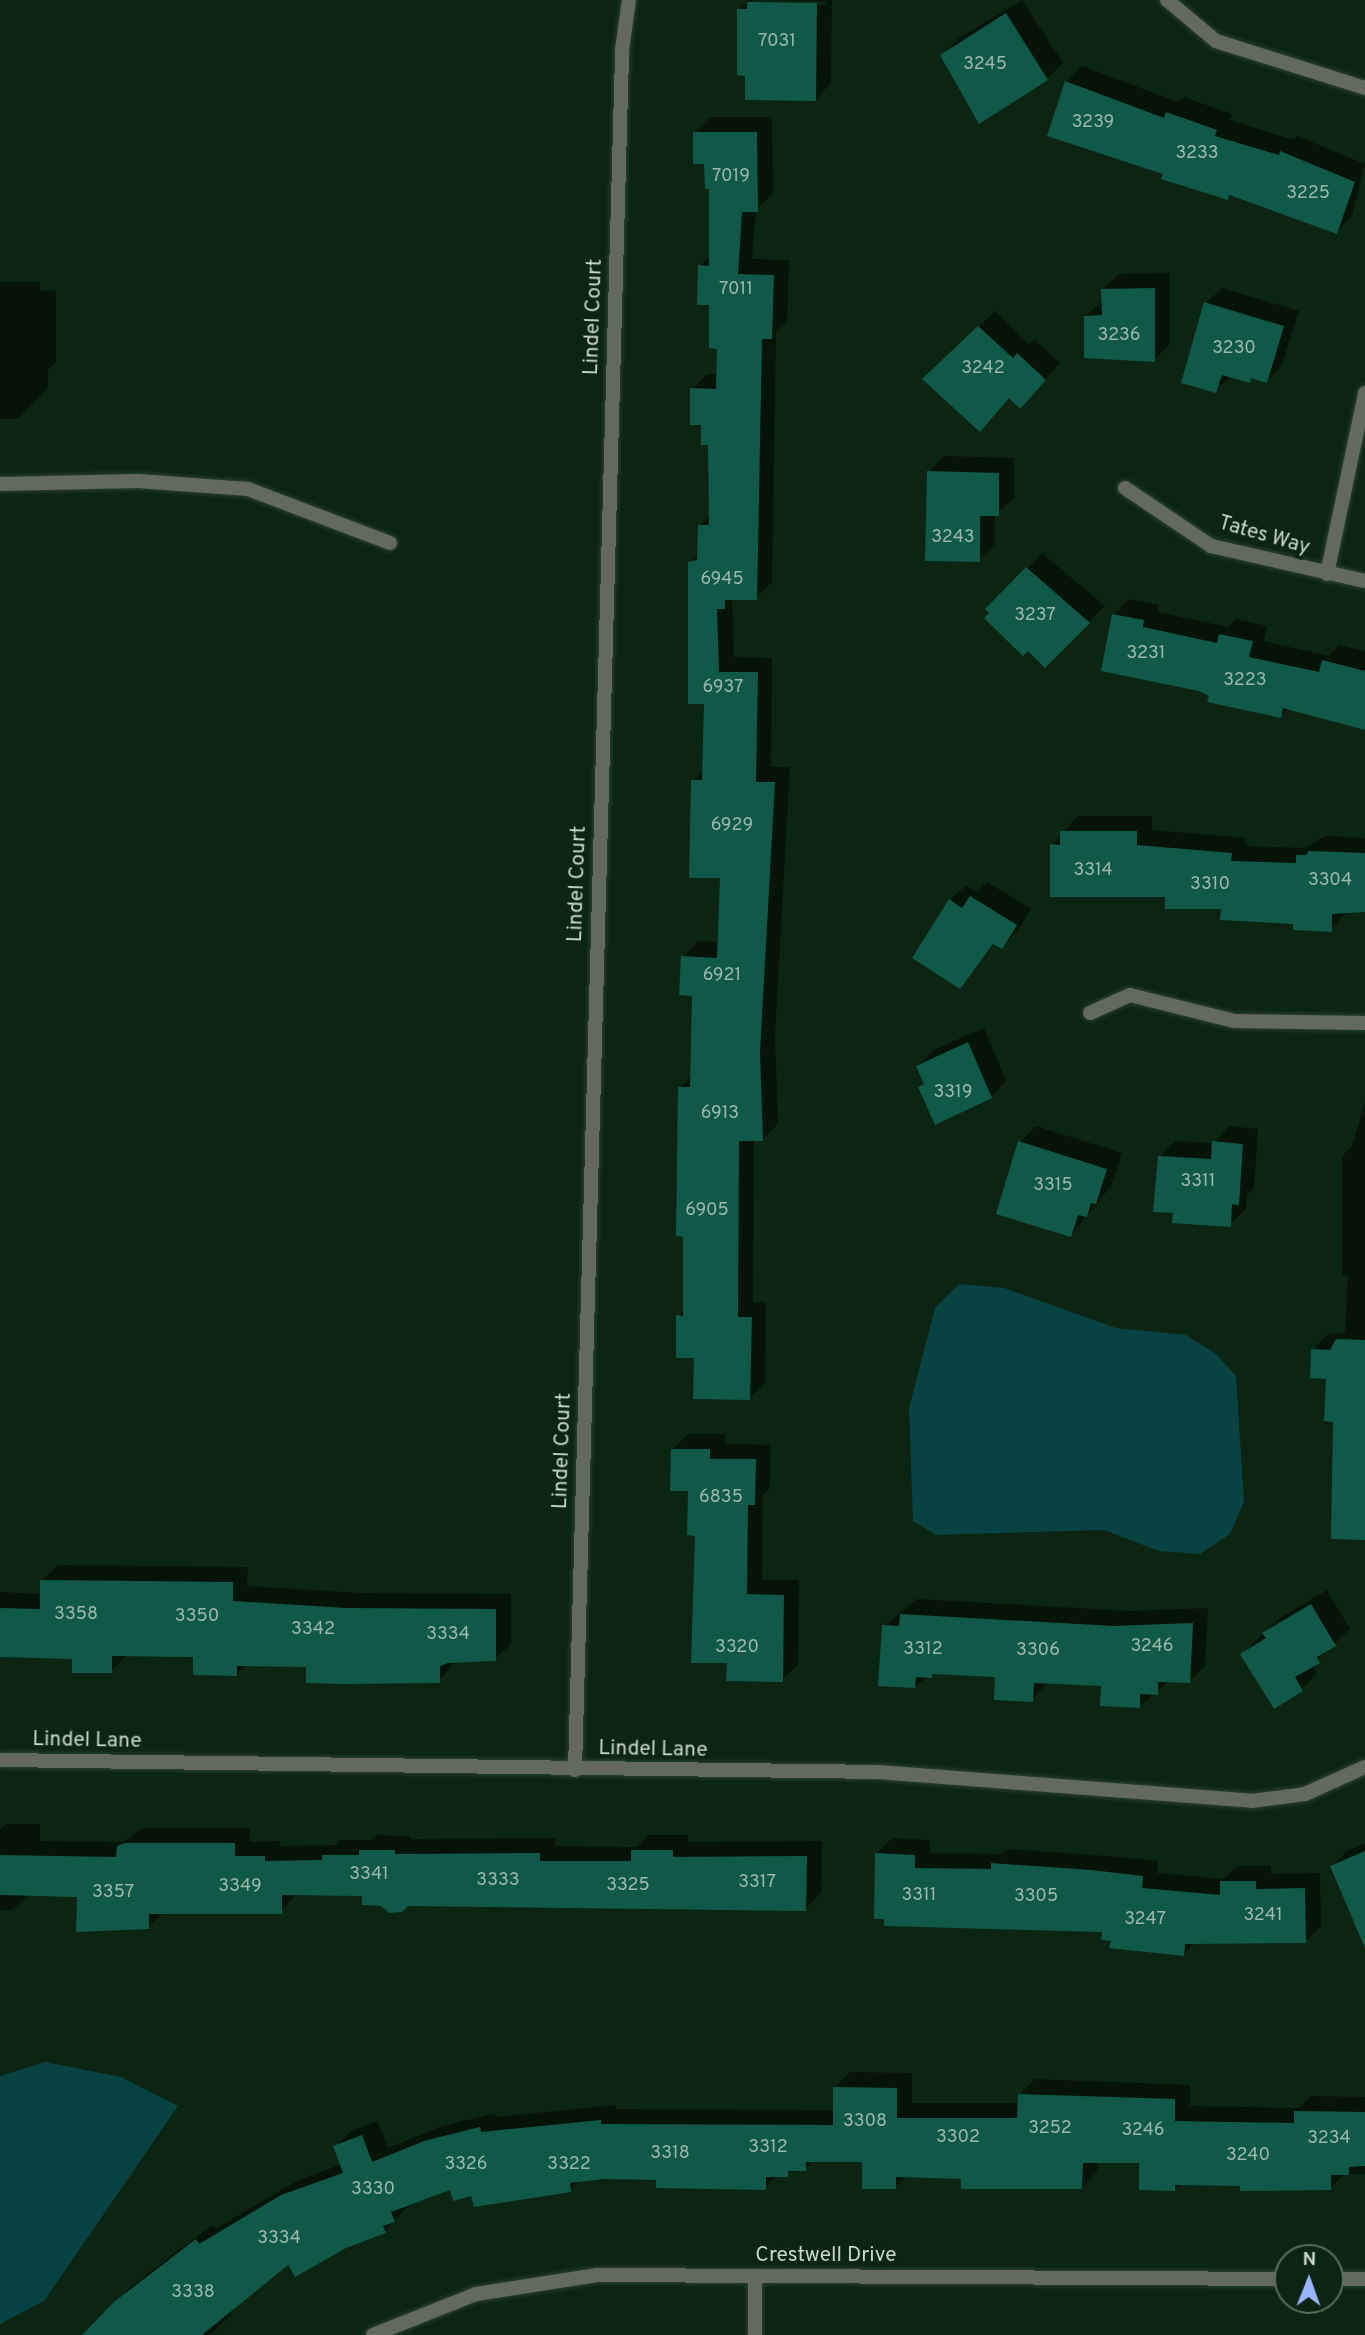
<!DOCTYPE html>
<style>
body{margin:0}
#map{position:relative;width:1365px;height:2335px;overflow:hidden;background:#0c2512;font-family:Overpass,sans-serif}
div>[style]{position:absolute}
.water>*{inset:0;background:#084243}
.shadow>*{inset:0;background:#0007}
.building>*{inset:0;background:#105948}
.roads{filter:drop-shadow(0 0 2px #2a4230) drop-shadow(0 0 2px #2a4230)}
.lane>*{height:14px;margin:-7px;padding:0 7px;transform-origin:7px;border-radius:7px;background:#63695c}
.street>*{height:14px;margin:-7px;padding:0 7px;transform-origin:7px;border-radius:7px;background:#63695c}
span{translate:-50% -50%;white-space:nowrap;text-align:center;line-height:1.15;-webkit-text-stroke:7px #0c2512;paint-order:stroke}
.number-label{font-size:18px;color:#9bb8aa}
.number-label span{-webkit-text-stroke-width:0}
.street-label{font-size:21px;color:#c9d8cb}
.north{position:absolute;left:1274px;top:2244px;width:70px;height:70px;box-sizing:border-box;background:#0c2512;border:2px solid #586d5c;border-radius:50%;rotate:1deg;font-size:19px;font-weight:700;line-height:28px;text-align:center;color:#c9d8cb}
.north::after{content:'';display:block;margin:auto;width:24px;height:32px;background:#97b6fd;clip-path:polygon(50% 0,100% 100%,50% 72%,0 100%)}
</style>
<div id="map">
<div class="water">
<div style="clip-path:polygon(959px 1284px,1004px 1288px,1116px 1328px,1186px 1335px,1216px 1354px,1236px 1376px,1244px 1502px,1230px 1534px,1200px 1554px,1159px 1551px,1104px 1530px,936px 1535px,913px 1521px,909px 1408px,935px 1308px)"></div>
<div style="clip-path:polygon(45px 2062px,121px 2077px,178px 2106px,44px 2301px,0 2324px,0 2076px)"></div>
</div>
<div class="shadow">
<div style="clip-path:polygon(evenodd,749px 0,832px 0,831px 83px,816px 99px,739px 10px,749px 0,752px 0,826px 1px,826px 5px,752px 4px,752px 0)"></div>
<div style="clip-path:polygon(1022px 0,1063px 63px,1047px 79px,979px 122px,942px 55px,958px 39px)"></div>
<div style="clip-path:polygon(1082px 66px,1178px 102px,1184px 97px,1232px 114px,1230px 120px,1294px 140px,1297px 136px,1365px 164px,1352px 216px,1336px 232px,1049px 135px,1067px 82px)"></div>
<div style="clip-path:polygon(710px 117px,772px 117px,773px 194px,756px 210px,752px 259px,789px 260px,787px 322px,776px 333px,772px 582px,756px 598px,732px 599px,734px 657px,772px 658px,771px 767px,790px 767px,775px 1035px,778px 1124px,762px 1140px,754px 1140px,753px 1302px,766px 1302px,765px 1383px,749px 1398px,696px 1356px,678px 1316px,685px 1309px,680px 1088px,692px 1075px,694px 994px,683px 957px,698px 941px,719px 942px,722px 877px,693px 781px,704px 770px,705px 702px,690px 563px,699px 554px,699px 526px,711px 515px,709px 443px,692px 389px,707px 374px,718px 374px,718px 347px,700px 266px,711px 255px,711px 187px,694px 133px)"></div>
<div style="clip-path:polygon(1170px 273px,1170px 344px,1154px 360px,1085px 316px,1103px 301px,1103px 289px,1119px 274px)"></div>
<div style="clip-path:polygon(0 282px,40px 282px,40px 291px,56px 290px,56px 362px,48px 370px,48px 388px,18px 419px,0 419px)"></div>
<div style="clip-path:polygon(1222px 288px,1299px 311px,1282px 365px,1267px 381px,1231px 376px,1216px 391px,1206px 303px)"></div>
<div style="clip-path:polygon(995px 311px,1029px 344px,1034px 339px,1060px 363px,1035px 391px,1010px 397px,980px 430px,925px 379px)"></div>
<div style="clip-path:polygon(944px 456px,1014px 458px,1014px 499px,995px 514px,995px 544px,979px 560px,929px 472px)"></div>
<div style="clip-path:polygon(1042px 553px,1105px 606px,1045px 666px,987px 609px)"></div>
<div style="clip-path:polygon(1129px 599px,1159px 605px,1158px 612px,1228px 627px,1236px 619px,1267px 626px,1264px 641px,1329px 656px,1339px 645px,1365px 651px,1365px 724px,1289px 708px,1281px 716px,1211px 695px,1114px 615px)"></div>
<div style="clip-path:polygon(1078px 816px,1152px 816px,1152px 830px,1246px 838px,1246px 846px,1305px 848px,1325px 836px,1365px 838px,1365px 911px,1347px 911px,1331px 930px,1167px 895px,1052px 845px)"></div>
<div style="clip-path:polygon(987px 882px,1031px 909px,1017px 932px,1001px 947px,995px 943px,960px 987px,950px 900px,966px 885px,976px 892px)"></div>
<div style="clip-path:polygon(984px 1028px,1006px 1081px,991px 1097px,921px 1087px,925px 1083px,918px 1066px,933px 1050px)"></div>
<div style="clip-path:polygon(1365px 1102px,1365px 1538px,1327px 1377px,1313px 1350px,1328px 1334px,1345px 1333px,1348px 1276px,1342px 1276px,1342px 1156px,1352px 1146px)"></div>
<div style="clip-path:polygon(1036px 1126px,1122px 1153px,1111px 1186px,1071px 1235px,1020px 1142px)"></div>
<div style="clip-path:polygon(1230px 1126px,1258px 1129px,1254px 1188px,1247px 1195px,1246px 1209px,1230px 1225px,1175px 1212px,1160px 1157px,1175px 1141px,1214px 1143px)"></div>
<div style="clip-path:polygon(688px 1434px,725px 1434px,725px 1444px,771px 1445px,770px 1488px,763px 1495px,762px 1580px,799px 1580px,798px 1665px,782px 1680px,729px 1662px,689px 1490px,672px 1450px)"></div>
<div style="clip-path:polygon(58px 1565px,248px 1567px,247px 1586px,362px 1593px,511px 1594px,511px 1644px,495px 1659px,455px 1661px,439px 1681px,308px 1665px,247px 1664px,236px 1675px,195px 1655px,126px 1656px,111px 1671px,74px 1657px,0 1656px,0 1592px,42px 1594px,42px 1581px)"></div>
<div style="clip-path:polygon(1327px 1590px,1350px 1629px,1312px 1665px,1317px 1674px,1302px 1689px,1242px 1654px,1280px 1618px)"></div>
<div style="clip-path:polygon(917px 1599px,1130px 1611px,1208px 1608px,1205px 1666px,1190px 1681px,1169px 1681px,1139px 1707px,1102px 1684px,1048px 1682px,1032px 1700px,997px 1676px,935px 1672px,914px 1687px,884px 1626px)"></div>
<div style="clip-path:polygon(7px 1824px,40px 1824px,40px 1841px,123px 1842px,142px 1828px,250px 1828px,250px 1842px,280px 1841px,280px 1846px,335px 1845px,340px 1840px,371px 1840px,376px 1835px,410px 1836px,410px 1839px,555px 1838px,555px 1846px,637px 1847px,648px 1835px,688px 1835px,687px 1842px,822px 1841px,821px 1893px,805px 1909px,297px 1893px,281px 1912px,164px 1912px,148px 1927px,78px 1930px,78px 1895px,29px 1894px,13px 1910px,0 1910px,0 1829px)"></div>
<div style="clip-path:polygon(892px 1838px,930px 1840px,930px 1853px,1003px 1854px,1008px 1849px,1107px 1856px,1158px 1861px,1157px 1873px,1224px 1879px,1237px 1866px,1271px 1866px,1271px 1874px,1320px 1873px,1321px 1926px,1306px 1941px,1195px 1942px,1184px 1954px,1113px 1939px,1104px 1930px,886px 1925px,877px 1853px)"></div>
<div style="clip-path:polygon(1365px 1843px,1365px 1914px,1332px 1867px,1347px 1851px)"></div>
<div style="clip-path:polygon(850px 2072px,912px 2073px,912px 2103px,1019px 2103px,1019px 2095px,1035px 2079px,1190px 2085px,1190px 2106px,1299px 2108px,1311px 2096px,1365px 2097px,1365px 2174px,1345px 2174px,1330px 2188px,1181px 2183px,1175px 2189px,1141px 2161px,1097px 2161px,1097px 2172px,1082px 2188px,907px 2176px,895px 2187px,863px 2161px,814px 2160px,805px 2169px,778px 2175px,765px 2188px,603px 2177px,580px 2180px,570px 2190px,473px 2194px,451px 2188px,409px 2205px,385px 2231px,289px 2262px,229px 2311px,232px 2314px,210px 2335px,84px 2335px,132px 2286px,212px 2225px,215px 2229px,299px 2180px,342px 2164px,335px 2147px,351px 2131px,378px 2121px,388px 2148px,442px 2126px,496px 2113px,496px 2117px,616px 2105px,616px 2109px,835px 2110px,835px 2087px)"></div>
</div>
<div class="building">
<div style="clip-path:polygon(747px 2px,817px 3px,816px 101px,745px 100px,745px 76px,737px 75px,737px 9px,747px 9px)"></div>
<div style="clip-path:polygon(1006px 13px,1048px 80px,979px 124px,940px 55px)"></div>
<div style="clip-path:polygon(1065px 81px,1164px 118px,1166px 112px,1217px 130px,1215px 136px,1279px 155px,1280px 151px,1355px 182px,1337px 234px,1229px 195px,1228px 200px,1161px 179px,1163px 174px,1047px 136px)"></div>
<div style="clip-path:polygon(693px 132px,757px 132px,758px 212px,742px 212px,738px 274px,774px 275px,772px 339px,762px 339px,757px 600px,725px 600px,725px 609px,717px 609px,719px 672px,758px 672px,756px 782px,775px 782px,760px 1052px,763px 1141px,739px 1141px,738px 1317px,752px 1317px,750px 1400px,693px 1399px,694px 1358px,676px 1358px,676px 1315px,683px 1316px,683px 1237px,676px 1236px,678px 1087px,690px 1087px,692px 996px,679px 995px,681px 956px,717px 958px,720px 878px,689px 878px,691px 780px,702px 780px,704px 704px,688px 704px,688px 562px,697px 560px,698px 525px,709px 525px,708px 445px,701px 445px,701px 425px,690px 425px,690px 388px,716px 389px,717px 349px,709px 348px,709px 305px,697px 305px,698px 265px,709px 266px,709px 189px,705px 189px,704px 164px,693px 164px)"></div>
<div style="clip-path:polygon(1155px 288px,1155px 362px,1084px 358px,1084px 316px,1102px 315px,1101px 289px)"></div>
<div style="clip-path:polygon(1204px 302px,1284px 326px,1267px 383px,1251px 378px,1250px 383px,1222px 375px,1216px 393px,1181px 383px)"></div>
<div style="clip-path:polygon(978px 326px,1013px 358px,1017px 353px,1046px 380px,1020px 409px,1009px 398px,980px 432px,922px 379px)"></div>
<div style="clip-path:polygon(927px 471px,999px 473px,999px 516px,980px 516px,980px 562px,925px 561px)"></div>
<div style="clip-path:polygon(1026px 567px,1090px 623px,1045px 668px,1028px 651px,1023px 656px,984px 618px,989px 613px,985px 609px)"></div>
<div style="clip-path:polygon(1112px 614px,1144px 620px,1143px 627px,1217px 643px,1219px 634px,1253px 641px,1249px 657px,1319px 672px,1322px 660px,1365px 671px,1365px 730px,1283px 708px,1281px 718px,1207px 702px,1209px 696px,1199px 691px,1101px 671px)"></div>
<div style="clip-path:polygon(1060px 831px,1137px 831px,1137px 845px,1232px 853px,1231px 861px,1296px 863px,1296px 855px,1307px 855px,1308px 851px,1365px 853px,1365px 912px,1332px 914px,1332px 932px,1293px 930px,1293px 924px,1220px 920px,1221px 909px,1165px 909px,1165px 897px,1050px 897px,1050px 844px,1060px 845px)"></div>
<div style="clip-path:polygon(970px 896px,1017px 925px,1002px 949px,993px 944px,960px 989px,912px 958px,949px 899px,962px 908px)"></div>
<div style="clip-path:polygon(968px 1042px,992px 1098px,935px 1125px,918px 1087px,924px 1084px,916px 1066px)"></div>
<div style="clip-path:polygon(1018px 1141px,1107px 1169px,1096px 1204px,1091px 1203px,1087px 1217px,1078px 1215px,1071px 1237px,996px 1214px)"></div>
<div style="clip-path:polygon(1212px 1141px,1243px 1144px,1239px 1205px,1232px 1204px,1231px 1227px,1172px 1223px,1173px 1213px,1153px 1212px,1158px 1156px,1211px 1159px)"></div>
<div style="clip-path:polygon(1336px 1339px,1365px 1340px,1365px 1540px,1331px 1539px,1333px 1422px,1324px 1421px,1326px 1379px,1310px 1378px,1311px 1349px,1330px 1350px)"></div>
<div style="clip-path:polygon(671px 1449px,710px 1449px,710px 1459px,756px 1459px,755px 1505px,748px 1505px,747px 1594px,784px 1595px,783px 1682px,726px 1681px,727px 1663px,691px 1663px,695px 1536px,687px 1535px,688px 1491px,670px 1491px)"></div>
<div style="clip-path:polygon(40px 1580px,233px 1582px,233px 1601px,346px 1608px,496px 1609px,496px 1661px,448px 1663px,440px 1666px,440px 1683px,344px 1684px,306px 1683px,306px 1667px,237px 1666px,237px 1676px,193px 1675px,193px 1657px,112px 1656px,112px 1673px,72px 1673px,72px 1659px,0 1657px,0 1608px,40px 1609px)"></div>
<div style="clip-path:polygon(1311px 1604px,1336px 1646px,1317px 1657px,1320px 1663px,1295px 1677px,1303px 1691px,1274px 1709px,1240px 1654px,1266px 1638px,1262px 1633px)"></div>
<div style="clip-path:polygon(900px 1614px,1113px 1626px,1193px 1623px,1190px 1683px,1158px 1682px,1158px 1695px,1140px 1694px,1140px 1708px,1100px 1706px,1101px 1686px,1034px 1683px,1033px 1702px,994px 1700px,995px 1677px,932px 1674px,932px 1678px,916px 1677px,915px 1688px,878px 1686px,882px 1625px,899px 1626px)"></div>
<div style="clip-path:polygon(125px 1843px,235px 1843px,235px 1856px,265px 1856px,265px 1861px,322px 1860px,322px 1855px,359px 1855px,359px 1850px,395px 1850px,395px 1854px,540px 1853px,540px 1861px,631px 1861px,631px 1850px,673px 1850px,673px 1857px,807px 1856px,806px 1911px,408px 1906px,402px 1912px,389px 1913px,381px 1906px,362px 1905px,362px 1896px,282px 1895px,282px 1914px,149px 1914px,149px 1929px,76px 1932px,77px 1897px,0 1895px,0 1855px,116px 1857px,117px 1846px)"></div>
<div style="clip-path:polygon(1365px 1851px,1365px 1948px,1330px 1866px)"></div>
<div style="clip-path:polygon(875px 1853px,915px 1855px,915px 1868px,991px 1869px,991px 1863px,1091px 1870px,1143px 1876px,1142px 1888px,1220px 1895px,1220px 1881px,1256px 1881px,1256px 1889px,1305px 1888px,1306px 1943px,1185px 1944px,1184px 1956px,1109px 1948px,1111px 1941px,1101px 1940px,1102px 1932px,884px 1926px,884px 1919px,874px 1919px)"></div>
<div style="clip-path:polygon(833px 2087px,897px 2088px,897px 2118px,1017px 2118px,1018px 2094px,1175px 2099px,1175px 2121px,1294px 2123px,1294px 2111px,1365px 2112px,1365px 2166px,1349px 2167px,1349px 2175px,1331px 2175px,1331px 2190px,1240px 2191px,1240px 2186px,1175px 2185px,1175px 2191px,1139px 2190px,1139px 2163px,1083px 2163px,1082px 2189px,961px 2189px,961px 2179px,896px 2177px,896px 2189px,862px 2189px,862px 2162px,806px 2162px,806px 2171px,788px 2171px,788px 2177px,766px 2177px,766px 2190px,656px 2188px,656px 2180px,603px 2179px,570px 2183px,571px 2192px,474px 2207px,471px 2196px,453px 2201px,450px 2190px,391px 2212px,395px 2222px,383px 2226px,386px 2233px,346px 2248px,295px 2277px,288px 2265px,202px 2335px,82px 2335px,114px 2302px,196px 2239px,199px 2244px,281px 2195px,343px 2173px,333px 2146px,362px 2135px,372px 2162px,424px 2141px,480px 2127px,481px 2132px,601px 2120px,601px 2124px,833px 2125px)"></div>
</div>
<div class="roads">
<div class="lane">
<div style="left:0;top:484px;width:138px;rotate:-1.2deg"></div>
<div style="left:138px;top:481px;width:110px;rotate:4.2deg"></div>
<div style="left:248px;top:489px;width:152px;rotate:20.8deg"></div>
</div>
<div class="street">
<div style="left:1167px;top:0;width:64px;rotate:39.9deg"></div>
<div style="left:1216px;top:41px;width:156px;rotate:17.5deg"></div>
<div style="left:1125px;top:488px;width:104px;rotate:34deg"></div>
<div style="left:1211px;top:546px;width:158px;rotate:12.8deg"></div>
<div style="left:1327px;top:574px;width:185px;rotate:-78.1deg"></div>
<div style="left:1090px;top:1013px;width:44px;rotate:-24.2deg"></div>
<div style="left:1130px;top:995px;width:107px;rotate:14deg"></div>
<div style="left:1234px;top:1021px;width:131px;rotate:0.9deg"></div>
<div style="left:0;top:1760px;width:878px;rotate:0.78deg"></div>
<div style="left:878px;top:1772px;width:375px;rotate:4.4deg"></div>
<div style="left:1252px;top:1801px;width:53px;rotate:-7.5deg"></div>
<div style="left:1305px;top:1794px;width:66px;rotate:-24.2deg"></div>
<div style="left:575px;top:1770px;width:1721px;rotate:-88.43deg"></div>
<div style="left:622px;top:50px;width:50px;rotate:-82deg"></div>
<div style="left:1330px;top:2279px;width:35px"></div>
<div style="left:373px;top:2335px;width:111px;rotate:-21.7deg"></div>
<div style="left:476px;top:2294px;width:123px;rotate:-8.9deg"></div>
<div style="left:598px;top:2275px;width:690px;rotate:0.33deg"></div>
<div style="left:755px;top:2335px;width:59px;rotate:-90deg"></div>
</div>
</div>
<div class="number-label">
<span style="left:777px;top:42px">7031</span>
<span style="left:985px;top:65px">3245</span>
<span style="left:1093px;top:123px">3239</span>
<span style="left:1197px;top:154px">3233</span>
<span style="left:731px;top:177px">7019</span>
<span style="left:1308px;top:194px">3225</span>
<span style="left:736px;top:290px">7011</span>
<span style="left:1119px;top:336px">3236</span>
<span style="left:1234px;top:349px">3230</span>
<span style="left:983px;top:369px">3242</span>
<span style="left:953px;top:538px">3243</span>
<span style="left:722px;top:580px">6945</span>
<span style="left:1035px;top:616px">3237</span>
<span style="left:1146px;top:654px">3231</span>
<span style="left:1245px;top:681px">3223</span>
<span style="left:723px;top:688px">6937</span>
<span style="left:732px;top:826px">6929</span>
<span style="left:1093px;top:871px">3314</span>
<span style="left:1330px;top:881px">3304</span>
<span style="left:1210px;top:885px">3310</span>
<span style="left:722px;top:976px">6921</span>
<span style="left:953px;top:1093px">3319</span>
<span style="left:720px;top:1114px">6913</span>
<span style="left:1198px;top:1182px">3311</span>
<span style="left:1053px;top:1186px">3315</span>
<span style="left:707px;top:1211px">6905</span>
<span style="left:721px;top:1498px">6835</span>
<span style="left:76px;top:1615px">3358</span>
<span style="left:197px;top:1617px">3350</span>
<span style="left:313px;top:1630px">3342</span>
<span style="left:448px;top:1635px">3334</span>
<span style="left:1152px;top:1647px">3246</span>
<span style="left:737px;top:1648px">3320</span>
<span style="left:923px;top:1650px">3312</span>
<span style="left:1038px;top:1651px">3306</span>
<span style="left:369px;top:1875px">3341</span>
<span style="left:498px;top:1881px">3333</span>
<span style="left:757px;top:1883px">3317</span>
<span style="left:628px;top:1886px">3325</span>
<span style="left:240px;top:1887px">3349</span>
<span style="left:113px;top:1893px">3357</span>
<span style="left:919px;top:1896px">3311</span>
<span style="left:1036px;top:1897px">3305</span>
<span style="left:1263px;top:1916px">3241</span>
<span style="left:1145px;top:1920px">3247</span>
<span style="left:865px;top:2122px">3308</span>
<span style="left:1050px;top:2129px">3252</span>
<span style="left:1143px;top:2131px">3246</span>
<span style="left:958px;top:2138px">3302</span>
<span style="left:1329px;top:2139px">3234</span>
<span style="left:768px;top:2148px">3312</span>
<span style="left:670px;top:2154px">3318</span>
<span style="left:1248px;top:2156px">3240</span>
<span style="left:466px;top:2165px">3326</span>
<span style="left:569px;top:2165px">3322</span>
<span style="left:373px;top:2190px">3330</span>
<span style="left:279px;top:2239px">3334</span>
<span style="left:193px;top:2293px">3338</span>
</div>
<div class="street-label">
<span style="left:594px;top:317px;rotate:-88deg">Lindel Court</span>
<span style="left:1264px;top:536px;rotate:16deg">Tates Way</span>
<span style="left:578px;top:884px;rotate:-88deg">Lindel Court</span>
<span style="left:563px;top:1451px;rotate:-88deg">Lindel Court</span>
<span style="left:87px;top:1741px;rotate:1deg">Lindel Lane</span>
<span style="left:653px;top:1750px;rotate:1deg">Lindel Lane</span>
<span style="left:826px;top:2256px">Crestwell Drive</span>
</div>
<div class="north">N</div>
</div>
